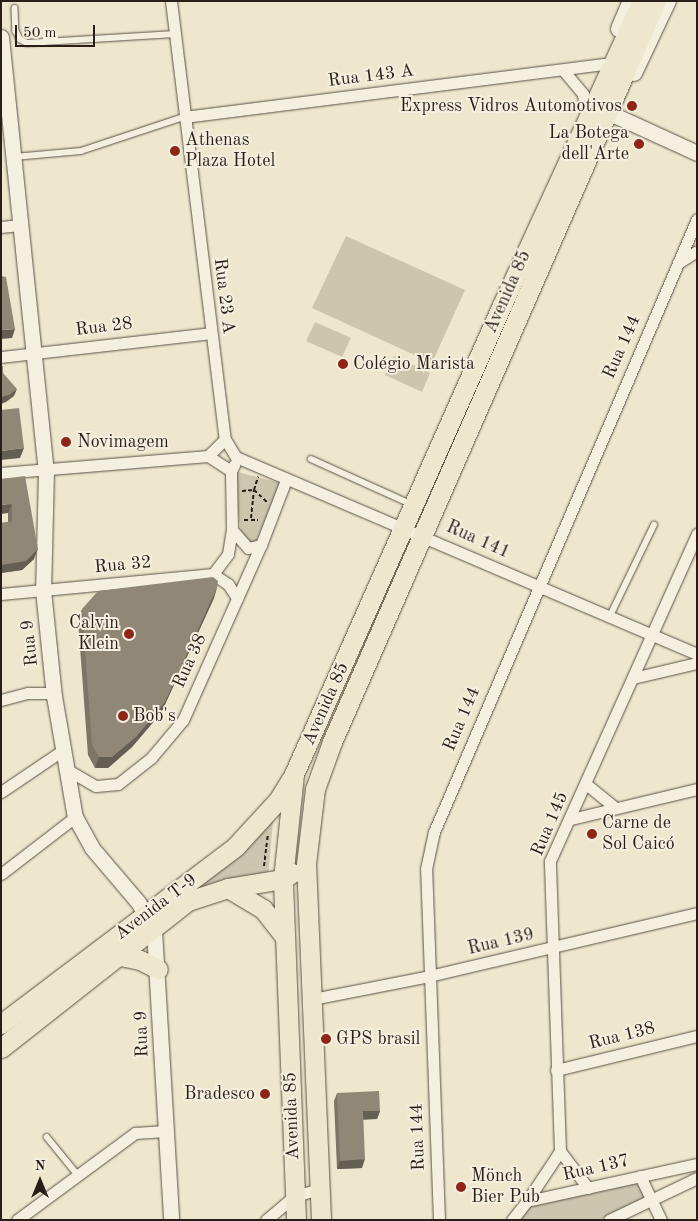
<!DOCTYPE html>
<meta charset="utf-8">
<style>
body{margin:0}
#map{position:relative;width:698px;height:1221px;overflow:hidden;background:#eee7cd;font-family:"Old Standard TT",serif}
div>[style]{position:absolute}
.green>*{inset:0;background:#cdc5ae}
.path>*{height:2px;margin-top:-1px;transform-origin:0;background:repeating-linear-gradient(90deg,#2a1e19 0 4px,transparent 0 6.5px)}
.roads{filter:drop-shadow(0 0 1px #5b5046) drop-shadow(0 0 1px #5b5046)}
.service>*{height:5.5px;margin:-2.75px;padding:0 2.75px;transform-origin:2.75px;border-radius:2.75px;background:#f4efde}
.minor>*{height:11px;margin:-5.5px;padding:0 5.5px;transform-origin:5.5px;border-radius:5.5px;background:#f4efde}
.tertiary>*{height:15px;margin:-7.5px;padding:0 7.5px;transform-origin:7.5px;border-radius:7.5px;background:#f4efde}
.secondary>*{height:16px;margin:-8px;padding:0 8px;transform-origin:8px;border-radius:8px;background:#f4efde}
.primary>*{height:19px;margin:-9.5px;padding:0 9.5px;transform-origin:9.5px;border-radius:9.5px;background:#eee7cd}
.wall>*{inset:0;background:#7c7466}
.shaded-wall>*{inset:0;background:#655e53}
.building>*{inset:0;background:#908777}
.dots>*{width:14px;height:14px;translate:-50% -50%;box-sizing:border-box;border:2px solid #f4efde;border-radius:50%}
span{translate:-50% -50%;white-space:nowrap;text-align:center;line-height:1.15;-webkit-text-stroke:4px #f4efde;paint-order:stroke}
.street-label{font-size:18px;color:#2a1e19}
.poi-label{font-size:18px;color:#2a1e19}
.right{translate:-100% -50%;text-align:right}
.left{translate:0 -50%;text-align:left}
.frame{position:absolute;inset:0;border:2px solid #2a1e19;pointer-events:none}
.north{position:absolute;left:15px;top:1156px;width:50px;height:50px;-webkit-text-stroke:4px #f4efde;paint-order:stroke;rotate:0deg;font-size:14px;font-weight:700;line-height:20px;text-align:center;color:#2a1e19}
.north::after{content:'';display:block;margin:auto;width:18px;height:22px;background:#2a1e19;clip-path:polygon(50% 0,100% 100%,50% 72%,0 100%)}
.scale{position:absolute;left:15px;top:25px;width:80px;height:22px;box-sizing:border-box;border:2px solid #2a1e19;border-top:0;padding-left:6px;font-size:15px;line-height:18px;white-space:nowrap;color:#2a1e19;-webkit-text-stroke:4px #f4efde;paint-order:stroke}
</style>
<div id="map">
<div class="green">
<div style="clip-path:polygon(346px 236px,465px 290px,432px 363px,312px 308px)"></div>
<div style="clip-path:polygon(315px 322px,351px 338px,342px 357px,306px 341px)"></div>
<div style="clip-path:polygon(394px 356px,430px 373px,422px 392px,385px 375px)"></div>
<div style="clip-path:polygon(233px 471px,280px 483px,255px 544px,248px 545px,241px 534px)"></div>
<div style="clip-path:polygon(274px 809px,268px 877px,170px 910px)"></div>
<div style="clip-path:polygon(640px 1179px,645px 1198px,600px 1220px,516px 1220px,528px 1204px)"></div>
</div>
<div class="path">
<div style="left:254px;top:490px;width:18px;rotate:43deg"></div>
<div style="left:242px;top:491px;width:12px;rotate:-5deg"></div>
<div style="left:254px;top:490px;width:14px;rotate:-73deg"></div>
<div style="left:251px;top:518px;width:28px;rotate:-84deg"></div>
<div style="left:244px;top:520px;width:14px"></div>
<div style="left:264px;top:866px;width:32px;rotate:-83deg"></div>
</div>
<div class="roads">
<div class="service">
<div style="left:15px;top:8px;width:23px;rotate:88deg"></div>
<div style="left:16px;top:31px;width:9px;rotate:63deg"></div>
<div style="left:20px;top:39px;width:8px;rotate:30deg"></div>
<div style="left:27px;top:43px;width:148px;rotate:-3.5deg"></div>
<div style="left:14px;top:157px;width:67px;rotate:-5.1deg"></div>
<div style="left:81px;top:151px;width:108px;rotate:-18.3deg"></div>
<div style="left:311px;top:459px;width:110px;rotate:24.2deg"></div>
<div style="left:610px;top:616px;width:101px;rotate:-64.2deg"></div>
<div style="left:47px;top:1137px;width:49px;rotate:50.8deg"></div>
</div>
<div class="minor">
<div style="left:171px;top:1px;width:441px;rotate:83deg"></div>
<div style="left:225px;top:439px;width:21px;rotate:59deg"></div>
<div style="left:236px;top:457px;width:501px;rotate:23.14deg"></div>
<div style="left:563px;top:70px;width:31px;rotate:50deg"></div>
<div style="left:583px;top:94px;width:14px;rotate:82deg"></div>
<div style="left:184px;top:117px;width:423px;rotate:-7.2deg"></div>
<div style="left:1px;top:227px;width:19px;rotate:-6deg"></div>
<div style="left:678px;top:263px;width:22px;rotate:-32deg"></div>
<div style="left:1px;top:357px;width:211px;rotate:-6.5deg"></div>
<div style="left:208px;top:456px;width:24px;rotate:-45deg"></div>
<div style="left:1px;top:473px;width:208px;rotate:-4.7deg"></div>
<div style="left:208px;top:456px;width:27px;rotate:33deg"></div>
<div style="left:232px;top:530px;width:24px;rotate:48deg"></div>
<div style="left:248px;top:548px;width:13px;rotate:-13deg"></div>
<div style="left:213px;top:574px;width:25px;rotate:-53deg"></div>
<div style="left:228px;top:554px;width:24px;rotate:-81deg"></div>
<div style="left:232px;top:530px;width:59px;rotate:-91deg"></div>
<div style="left:231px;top:471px;width:7px;rotate:-63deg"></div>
<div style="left:1px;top:594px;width:213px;rotate:-5.4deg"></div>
<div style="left:213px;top:574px;width:18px;rotate:34deg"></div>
<div style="left:228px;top:584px;width:17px;rotate:57deg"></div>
<div style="left:633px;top:678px;width:66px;rotate:-13.2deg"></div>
<div style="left:1px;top:700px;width:28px;rotate:-15deg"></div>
<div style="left:28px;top:693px;width:19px"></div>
<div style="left:47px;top:693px;width:8px;rotate:23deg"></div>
<div style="left:66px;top:769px;width:34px;rotate:30deg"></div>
<div style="left:96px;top:786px;width:22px;rotate:-5deg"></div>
<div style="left:118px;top:784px;width:42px;rotate:-38.2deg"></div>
<div style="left:151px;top:758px;width:50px;rotate:-49.9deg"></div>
<div style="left:183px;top:720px;width:192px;rotate:-66deg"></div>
<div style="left:261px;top:545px;width:70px;rotate:-69deg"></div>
<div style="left:586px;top:784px;width:38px;rotate:39deg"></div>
<div style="left:1px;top:792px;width:75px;rotate:-34.1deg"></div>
<div style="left:571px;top:819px;width:130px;rotate:-13.4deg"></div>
<div style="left:1px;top:874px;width:93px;rotate:-37.6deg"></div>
<div style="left:312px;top:999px;width:119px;rotate:-11.1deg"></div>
<div style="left:429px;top:976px;width:275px;rotate:-13.2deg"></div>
<div style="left:556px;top:1070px;width:145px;rotate:-13.6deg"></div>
<div style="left:640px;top:1176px;width:49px;rotate:64.5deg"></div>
<div style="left:588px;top:1188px;width:46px;rotate:-127.1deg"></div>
<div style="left:560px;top:1151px;width:290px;rotate:-92deg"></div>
<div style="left:550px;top:861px;width:359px;rotate:-65.8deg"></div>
<div style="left:527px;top:1201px;width:60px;rotate:-56.6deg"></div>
<div style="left:17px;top:1220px;width:147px;rotate:-36.4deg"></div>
<div style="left:135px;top:1133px;width:30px;rotate:-4deg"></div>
<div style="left:266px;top:1220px;width:38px;rotate:-40deg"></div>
<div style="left:295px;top:1196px;width:26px;rotate:-16deg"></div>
<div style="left:439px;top:1220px;width:351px;rotate:-92.1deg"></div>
<div style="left:426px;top:869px;width:38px;rotate:-78deg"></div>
<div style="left:434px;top:832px;width:667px;rotate:-66.78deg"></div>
<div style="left:512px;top:1220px;width:24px;rotate:-52deg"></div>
<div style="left:527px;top:1201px;width:174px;rotate:-12.3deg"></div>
<div style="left:609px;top:1220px;width:98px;rotate:-25.5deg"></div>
</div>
<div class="tertiary">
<div style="left:1px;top:37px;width:436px;rotate:84.1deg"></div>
<div style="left:46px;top:471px;width:119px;rotate:91.4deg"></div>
<div style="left:43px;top:590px;width:107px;rotate:84.1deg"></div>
<div style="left:54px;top:696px;width:123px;rotate:80.2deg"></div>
<div style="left:75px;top:817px;width:35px;rotate:61deg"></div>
<div style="left:92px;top:848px;width:71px;rotate:49.6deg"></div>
<div style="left:138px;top:902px;width:32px;rotate:60deg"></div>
<div style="left:154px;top:930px;width:290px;rotate:86.6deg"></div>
<div style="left:614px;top:115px;width:91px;rotate:24.6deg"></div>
</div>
<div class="secondary">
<div style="left:619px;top:29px;width:30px;rotate:-67deg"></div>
<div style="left:634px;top:73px;width:80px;rotate:-64.7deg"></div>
</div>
<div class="primary">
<div style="left:228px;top:888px;width:41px;rotate:31deg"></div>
<div style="left:263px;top:909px;width:36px;rotate:52deg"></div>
<div style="left:120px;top:956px;width:20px;rotate:11deg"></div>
<div style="left:140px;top:960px;width:20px;rotate:27deg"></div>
<div style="left:1px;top:1024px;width:295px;rotate:-37.1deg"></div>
<div style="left:236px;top:846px;width:64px;rotate:-47.5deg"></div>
<div style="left:279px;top:799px;width:23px;rotate:-59deg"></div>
<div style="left:1px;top:1048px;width:238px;rotate:-38.2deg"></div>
<div style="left:188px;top:901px;width:42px;rotate:-18deg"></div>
<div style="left:228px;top:888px;width:56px;rotate:-9.3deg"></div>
<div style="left:283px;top:879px;width:11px;rotate:-34deg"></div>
<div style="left:296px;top:1220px;width:341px;rotate:-92.2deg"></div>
<div style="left:283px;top:879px;width:106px;rotate:-84deg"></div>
<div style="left:294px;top:774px;width:513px;rotate:-66.08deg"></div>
<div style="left:502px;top:305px;width:335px;rotate:-65.3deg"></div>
<div style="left:321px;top:1220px;width:356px;rotate:-92.4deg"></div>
<div style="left:306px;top:864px;width:76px;rotate:-83.2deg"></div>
<div style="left:315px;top:789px;width:50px;rotate:-70.1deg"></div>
<div style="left:332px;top:742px;width:809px;rotate:-66.38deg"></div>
</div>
</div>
<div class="wall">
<div style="clip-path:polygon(1px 479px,34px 559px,22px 570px,1px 573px,1px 523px,8px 522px,8px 513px)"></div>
<div style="clip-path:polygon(214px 598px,161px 713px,132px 747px,108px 768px,95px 768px,88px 755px,78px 620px,82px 609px)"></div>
<div style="clip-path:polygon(337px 1093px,380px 1111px,377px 1119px,363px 1119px,362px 1168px,337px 1169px,334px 1101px)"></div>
</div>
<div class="shaded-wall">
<div style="clip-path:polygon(15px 329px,12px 338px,1px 339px,1px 330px)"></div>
<div style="clip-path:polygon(17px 389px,14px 396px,6px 402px,1px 404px,1px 397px)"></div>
<div style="clip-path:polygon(24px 448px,20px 458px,1px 460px,1px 451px)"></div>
<div style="clip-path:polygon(12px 504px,8px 513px,1px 514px,1px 505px)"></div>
<div style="clip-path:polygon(38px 549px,34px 559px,22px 570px,1px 573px,1px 565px)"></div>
<div style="clip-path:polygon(217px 588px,214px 598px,161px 713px,132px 747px,108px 768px,95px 768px,99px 757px)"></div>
<div style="clip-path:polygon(363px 1111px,380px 1111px,377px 1119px,360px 1120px)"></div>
<div style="clip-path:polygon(365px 1159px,362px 1168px,337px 1169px,340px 1161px)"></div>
</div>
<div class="building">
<div style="clip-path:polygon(1px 276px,6px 277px,15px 329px,1px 330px)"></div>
<div style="clip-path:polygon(1px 366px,3px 366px,3px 373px,17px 389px,9px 395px,1px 397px)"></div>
<div style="clip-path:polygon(19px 408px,24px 448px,1px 451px,1px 410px)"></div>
<div style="clip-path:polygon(25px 476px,38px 549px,26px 561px,1px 565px,1px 523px,12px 522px,12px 504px,1px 505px,1px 479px)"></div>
<div style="clip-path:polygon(213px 577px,218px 581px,217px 588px,165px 702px,136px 737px,112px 757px,99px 757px,92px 745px,82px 609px,98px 591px)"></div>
<div style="clip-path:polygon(379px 1091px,380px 1111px,363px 1111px,365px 1159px,340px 1161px,337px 1093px)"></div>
</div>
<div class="dots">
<div style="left:632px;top:106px;background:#8f2418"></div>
<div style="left:639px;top:144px;background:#8f2418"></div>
<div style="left:175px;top:151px;background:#8f2418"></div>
<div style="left:343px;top:364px;background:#8f2418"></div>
<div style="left:66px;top:442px;background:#8f2418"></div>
<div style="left:129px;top:634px;background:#8f2418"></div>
<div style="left:123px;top:716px;background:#8f2418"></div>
<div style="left:592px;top:834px;background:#8f2418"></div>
<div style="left:326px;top:1039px;background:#8f2418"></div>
<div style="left:265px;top:1094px;background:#8f2418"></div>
<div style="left:461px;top:1187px;background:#8f2418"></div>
</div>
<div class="street-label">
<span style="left:371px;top:76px;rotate:-7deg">Rua 143 A</span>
<span style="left:508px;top:292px;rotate:-66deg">Avenida 85</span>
<span style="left:224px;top:296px;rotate:83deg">Rua 23 A</span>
<span style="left:104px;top:327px;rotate:-7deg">Rua 28</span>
<span style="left:622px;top:347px;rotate:-66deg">Rua 144</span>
<span style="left:478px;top:540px;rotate:24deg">Rua 141</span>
<span style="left:123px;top:565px;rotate:-5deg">Rua 32</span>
<span style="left:30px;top:643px;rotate:-96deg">Rua 9</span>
<span style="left:190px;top:661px;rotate:-66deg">Rua 38</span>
<span style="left:326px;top:704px;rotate:-66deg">Avenida 85</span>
<span style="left:462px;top:719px;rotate:-67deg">Rua 144</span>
<span style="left:550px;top:824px;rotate:-67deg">Rua 145</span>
<span style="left:156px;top:907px;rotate:-37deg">Avenida T-9</span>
<span style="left:501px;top:942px;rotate:-13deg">Rua 139</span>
<span style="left:142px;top:1034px;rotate:-92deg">Rua 9</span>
<span style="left:622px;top:1036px;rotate:-14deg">Rua 138</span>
<span style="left:292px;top:1116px;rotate:-92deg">Avenida 85</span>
<span style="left:418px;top:1137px;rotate:-92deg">Rua 144</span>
<span style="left:596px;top:1168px;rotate:-13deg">Rua 137</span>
</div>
<div class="poi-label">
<span class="right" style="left:622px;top:106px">Express Vidros Automotivos</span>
<span class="right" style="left:629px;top:144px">La Botega<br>dell'Arte</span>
<span class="left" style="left:185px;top:151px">Athenas<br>Plaza Hotel</span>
<span class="left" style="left:353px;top:364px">Colégio Marista</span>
<span class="left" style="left:77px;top:442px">Novimagem</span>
<span class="right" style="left:119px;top:634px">Calvin<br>Klein</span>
<span class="left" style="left:133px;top:716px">Bob's</span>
<span class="left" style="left:602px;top:834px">Carne de<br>Sol Caicó</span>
<span class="left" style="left:336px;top:1039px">GPS brasil</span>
<span class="right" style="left:255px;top:1094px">Bradesco</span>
<span class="left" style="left:471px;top:1187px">Mönch<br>Bier Pub</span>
</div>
<div class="frame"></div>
<div class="north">N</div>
<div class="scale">50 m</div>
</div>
